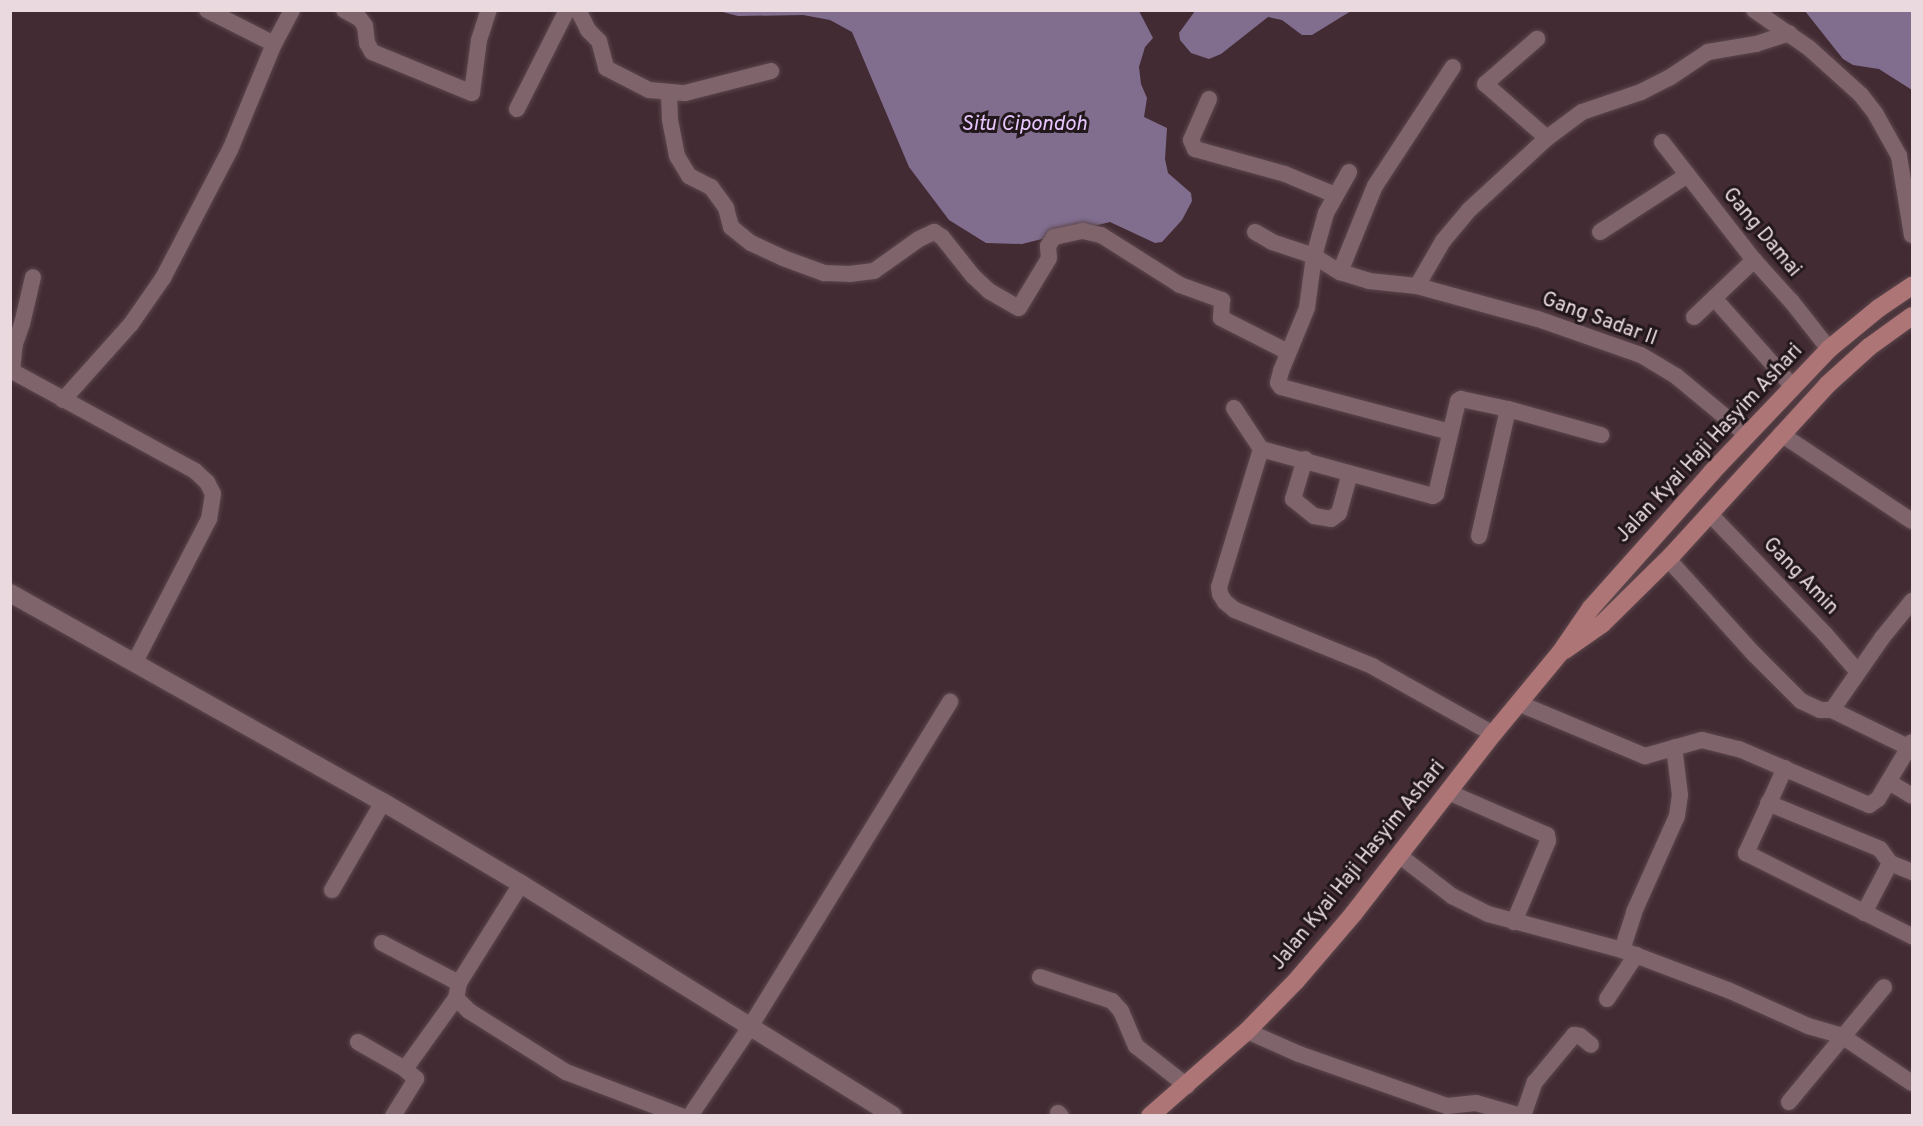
<!DOCTYPE html>
<style>
body{margin:0}
#map{position:relative;width:1923px;height:1126px;overflow:hidden;background:#432b33;font-family:Overpass,sans-serif}
div>[style]{position:absolute}
.water>*{inset:0;background:#816e8f}
.roads{filter:drop-shadow(0 0 2px #5b474d) drop-shadow(0 0 2px #5b474d)}
.minor>*{height:16px;margin:-8px;padding:0 8px;transform-origin:8px;border-radius:8px;background:#80646c}
.tertiary>*{height:18px;margin:-9px;padding:0 9px;transform-origin:9px;border-radius:9px;background:#80646c}
.primary>*{height:18px;margin:-9px;padding:0 9px;transform-origin:9px;border-radius:9px;background:#ae7576}
span{translate:-50% -50%;white-space:nowrap;text-align:center;line-height:1.15;-webkit-text-stroke:6px #22171b;paint-order:stroke}
.street-label{font-size:20px;color:#eadadf}
.water-label{font-size:21px;color:#e7c6fe;font-style:italic}
.frame{position:absolute;inset:0;border:12px solid #eadadf;pointer-events:none}
</style>
<div id="map">
<div class="water">
<div style="clip-path:polygon(719px 11px,1139px 11px,1153px 38px,1145px 47px,1139px 67px,1141px 84px,1147px 98px,1144px 117px,1167px 128px,1165px 159px,1168px 173px,1191px 193px,1192px 201px,1182px 220px,1162px 242px,1155px 243px,1110px 222px,1022px 244px,986px 243px,949px 220px,909px 167px,852px 32px,830px 20px,803px 15px,738px 16px)"></div>
<div style="clip-path:polygon(1195px 11px,1195px 10px,1351px 11px,1312px 35px,1302px 35px,1282px 20px,1268px 17px,1221px 54px,1209px 59px,1191px 53px,1180px 40px,1179px 33px)"></div>
<div style="clip-path:polygon(1805px 11px,1912px 11px,1912px 90px,1879px 69px,1853px 65px,1843px 59px)"></div>
</div>
<div class="roads">
<div class="minor">
<div style="left:207px;top:10px;width:75px;rotate:26.9deg"></div>
<div style="left:344px;top:10px;width:18px;rotate:29deg"></div>
<div style="left:360px;top:19px;width:9px;rotate:54deg"></div>
<div style="left:365px;top:26px;width:17px;rotate:83deg"></div>
<div style="left:367px;top:43px;width:10px;rotate:61deg"></div>
<div style="left:372px;top:52px;width:108px;rotate:22.3deg"></div>
<div style="left:472px;top:93px;width:53px;rotate:-82.5deg"></div>
<div style="left:479px;top:40px;width:32px;rotate:-72deg"></div>
<div style="left:578px;top:10px;width:22px;rotate:63deg"></div>
<div style="left:588px;top:30px;width:16px;rotate:45deg"></div>
<div style="left:599px;top:41px;width:28px;rotate:75deg"></div>
<div style="left:606px;top:68px;width:48px;rotate:27.1deg"></div>
<div style="left:649px;top:90px;width:36px;rotate:5deg"></div>
<div style="left:685px;top:93px;width:89px;rotate:-14.3deg"></div>
<div style="left:1754px;top:10px;width:67px;rotate:34.6deg"></div>
<div style="left:1809px;top:48px;width:70px;rotate:42.1deg"></div>
<div style="left:1861px;top:95px;width:23px;rotate:52deg"></div>
<div style="left:1875px;top:113px;width:49px;rotate:60.8deg"></div>
<div style="left:1899px;top:156px;width:80px;rotate:80.7deg"></div>
<div style="left:669px;top:93px;width:27px;rotate:88deg"></div>
<div style="left:670px;top:120px;width:37px;rotate:79deg"></div>
<div style="left:677px;top:156px;width:23px;rotate:59deg"></div>
<div style="left:689px;top:176px;width:25px;rotate:27deg"></div>
<div style="left:711px;top:187px;width:26px;rotate:54deg"></div>
<div style="left:726px;top:208px;width:20px;rotate:75deg"></div>
<div style="left:731px;top:227px;width:26px;rotate:39deg"></div>
<div style="left:751px;top:243px;width:35px;rotate:25deg"></div>
<div style="left:783px;top:258px;width:44px;rotate:20.1deg"></div>
<div style="left:824px;top:273px;width:25px;rotate:2deg"></div>
<div style="left:849px;top:274px;width:25px;rotate:-7deg"></div>
<div style="left:874px;top:271px;width:55px;rotate:-35.4deg"></div>
<div style="left:919px;top:239px;width:17px;rotate:-25deg"></div>
<div style="left:934px;top:232px;width:9px;rotate:32deg"></div>
<div style="left:942px;top:237px;width:50px;rotate:51.5deg"></div>
<div style="left:973px;top:276px;width:22px;rotate:43deg"></div>
<div style="left:989px;top:291px;width:34px;rotate:30deg"></div>
<div style="left:1019px;top:308px;width:58px;rotate:-59deg"></div>
<div style="left:1049px;top:258px;width:12px;rotate:-95deg"></div>
<div style="left:1048px;top:246px;width:11px;rotate:-56deg"></div>
<div style="left:1054px;top:237px;width:30px;rotate:-12deg"></div>
<div style="left:1083px;top:231px;width:18px;rotate:13deg"></div>
<div style="left:1101px;top:235px;width:93px;rotate:32.3deg"></div>
<div style="left:1180px;top:285px;width:45px;rotate:19.7deg"></div>
<div style="left:1222px;top:300px;width:18px;rotate:93deg"></div>
<div style="left:1221px;top:318px;width:75px;rotate:26.9deg"></div>
<div style="left:1209px;top:99px;width:45px;rotate:113.7deg"></div>
<div style="left:1191px;top:140px;width:10px;rotate:66deg"></div>
<div style="left:1195px;top:149px;width:93px;rotate:15.5deg"></div>
<div style="left:1285px;top:174px;width:54px;rotate:22.8deg"></div>
<div style="left:517px;top:109px;width:111px;rotate:-63.2deg"></div>
<div style="left:1547px;top:138px;width:44px;rotate:-36.6deg"></div>
<div style="left:1582px;top:112px;width:62px;rotate:-18.7deg"></div>
<div style="left:1641px;top:92px;width:31px;rotate:-27deg"></div>
<div style="left:1669px;top:78px;width:47px;rotate:-33.7deg"></div>
<div style="left:1708px;top:52px;width:49px;rotate:-9.5deg"></div>
<div style="left:1756px;top:44px;width:35px;rotate:-18deg"></div>
<div style="left:1662px;top:142px;width:150px;rotate:52.1deg"></div>
<div style="left:1754px;top:260px;width:57px;rotate:47.9deg"></div>
<div style="left:1792px;top:302px;width:60px;rotate:51.8deg"></div>
<div style="left:1349px;top:172px;width:47px;rotate:119.3deg"></div>
<div style="left:1326px;top:213px;width:45px;rotate:105.6deg"></div>
<div style="left:1314px;top:256px;width:31px;rotate:32deg"></div>
<div style="left:1340px;top:272px;width:30px;rotate:17deg"></div>
<div style="left:1369px;top:281px;width:48px;rotate:5.9deg"></div>
<div style="left:1417px;top:286px;width:125px;rotate:15.3deg"></div>
<div style="left:1538px;top:319px;width:109px;rotate:19.3deg"></div>
<div style="left:1641px;top:355px;width:41px;rotate:31deg"></div>
<div style="left:1676px;top:376px;width:92px;rotate:39.7deg"></div>
<div style="left:1255px;top:232px;width:20px;rotate:30deg"></div>
<div style="left:1272px;top:242px;width:44px;rotate:18.4deg"></div>
<div style="left:1314px;top:256px;width:52px;rotate:97.7deg"></div>
<div style="left:1307px;top:308px;width:68px;rotate:112.4deg"></div>
<div style="left:1281px;top:371px;width:12px;rotate:104deg"></div>
<div style="left:1278px;top:383px;width:5px;rotate:53deg"></div>
<div style="left:1281px;top:387px;width:175px;rotate:14.9deg"></div>
<div style="left:1600px;top:232px;width:103px;rotate:-33.1deg"></div>
<div style="left:1340px;top:272px;width:93px;rotate:-67.9deg"></div>
<div style="left:1375px;top:186px;width:142px;rotate:-56.8deg"></div>
<div style="left:1417px;top:286px;width:52px;rotate:-60deg"></div>
<div style="left:1443px;top:241px;width:40px;rotate:-50deg"></div>
<div style="left:1469px;top:210px;width:106px;rotate:-42.7deg"></div>
<div style="left:1547px;top:138px;width:82px;rotate:-138.9deg"></div>
<div style="left:1485px;top:84px;width:69px;rotate:-40.9deg"></div>
<div style="left:1714px;top:298px;width:118px;rotate:48.4deg"></div>
<div style="left:1694px;top:317px;width:83px;rotate:-43.5deg"></div>
<div style="left:10px;top:370px;width:211px;rotate:28.6deg"></div>
<div style="left:195px;top:471px;width:16px;rotate:43deg"></div>
<div style="left:207px;top:482px;width:13px;rotate:63deg"></div>
<div style="left:213px;top:494px;width:25px;rotate:99deg"></div>
<div style="left:209px;top:519px;width:161px;rotate:117.4deg"></div>
<div style="left:12px;top:371px;width:27px;rotate:-84deg"></div>
<div style="left:15px;top:344px;width:21px;rotate:-71deg"></div>
<div style="left:22px;top:324px;width:48px;rotate:-76.8deg"></div>
<div style="left:63px;top:400px;width:102px;rotate:-48.2deg"></div>
<div style="left:131px;top:324px;width:56px;rotate:-55.2deg"></div>
<div style="left:163px;top:278px;width:144px;rotate:-62.4deg"></div>
<div style="left:230px;top:150px;width:115px;rotate:-67.5deg"></div>
<div style="left:274px;top:44px;width:38px;rotate:-62deg"></div>
<div style="left:1234px;top:408px;width:49px;rotate:56.6deg"></div>
<div style="left:1261px;top:449px;width:178px;rotate:15.3deg"></div>
<div style="left:1433px;top:496px;width:4px;rotate:-34deg"></div>
<div style="left:1436px;top:494px;width:96px;rotate:-76.7deg"></div>
<div style="left:1458px;top:401px;width:4px;rotate:-34deg"></div>
<div style="left:1461px;top:399px;width:48px;rotate:12deg"></div>
<div style="left:1508px;top:409px;width:97px;rotate:15.6deg"></div>
<div style="left:1781px;top:434px;width:157px;rotate:33.6deg"></div>
<div style="left:1261px;top:449px;width:144px;rotate:106.9deg"></div>
<div style="left:1219px;top:587px;width:7px;rotate:82deg"></div>
<div style="left:1220px;top:594px;width:9px;rotate:58deg"></div>
<div style="left:1225px;top:602px;width:13px;rotate:39deg"></div>
<div style="left:1235px;top:610px;width:148px;rotate:22.2deg"></div>
<div style="left:1372px;top:666px;width:139px;rotate:29.3deg"></div>
<div style="left:1305px;top:459px;width:42px;rotate:106.7deg"></div>
<div style="left:1293px;top:499px;width:27px;rotate:39deg"></div>
<div style="left:1314px;top:516px;width:17px;rotate:10deg"></div>
<div style="left:1331px;top:519px;width:10px;rotate:-37deg"></div>
<div style="left:1339px;top:513px;width:41px;rotate:-74.6deg"></div>
<div style="left:1709px;top:513px;width:168px;rotate:46.2deg"></div>
<div style="left:1825px;top:634px;width:50px;rotate:49deg"></div>
<div style="left:1479px;top:536px;width:130px;rotate:-77.1deg"></div>
<div style="left:1668px;top:559px;width:127px;rotate:47.9deg"></div>
<div style="left:1753px;top:653px;width:68px;rotate:45deg"></div>
<div style="left:1801px;top:701px;width:21px;rotate:25deg"></div>
<div style="left:1820px;top:710px;width:12px"></div>
<div style="left:1832px;top:710px;width:85px;rotate:26deg"></div>
<div style="left:1518px;top:703px;width:138px;rotate:22.7deg"></div>
<div style="left:1645px;top:756px;width:59px;rotate:-15.7deg"></div>
<div style="left:1702px;top:740px;width:38px;rotate:14deg"></div>
<div style="left:1739px;top:749px;width:142px;rotate:23.3deg"></div>
<div style="left:1869px;top:805px;width:11px;rotate:-34deg"></div>
<div style="left:1878px;top:799px;width:66px;rotate:-59.2deg"></div>
<div style="left:1832px;top:710px;width:88px;rotate:-55.2deg"></div>
<div style="left:1882px;top:638px;width:48px;rotate:-51deg"></div>
<div style="left:1785px;top:768px;width:94px;rotate:114.6deg"></div>
<div style="left:1746px;top:853px;width:186px;rotate:26.6deg"></div>
<div style="left:1889px;top:782px;width:27px;rotate:31deg"></div>
<div style="left:1448px;top:792px;width:108px;rotate:23.5deg"></div>
<div style="left:1547px;top:835px;width:6px;rotate:81deg"></div>
<div style="left:1548px;top:841px;width:88px;rotate:112.8deg"></div>
<div style="left:1768px;top:803px;width:121px;rotate:22.3deg"></div>
<div style="left:1880px;top:849px;width:17px;rotate:54deg"></div>
<div style="left:1890px;top:863px;width:24px;rotate:22deg"></div>
<div style="left:1400px;top:856px;width:66px;rotate:37.6deg"></div>
<div style="left:1452px;top:896px;width:40px;rotate:26.6deg"></div>
<div style="left:1488px;top:914px;width:139px;rotate:15deg"></div>
<div style="left:1622px;top:950px;width:113px;rotate:20.7deg"></div>
<div style="left:1728px;top:990px;width:88px;rotate:24.2deg"></div>
<div style="left:1808px;top:1026px;width:35px;rotate:16deg"></div>
<div style="left:1842px;top:1036px;width:84px;rotate:33.9deg"></div>
<div style="left:521px;top:884px;width:117px;rotate:122.1deg"></div>
<div style="left:459px;top:983px;width:15px;rotate:101deg"></div>
<div style="left:456px;top:998px;width:18px;rotate:45deg"></div>
<div style="left:469px;top:1011px;width:115px;rotate:32.2deg"></div>
<div style="left:566px;top:1072px;width:123px;rotate:20.9deg"></div>
<div style="left:332px;top:890px;width:102px;rotate:-59.9deg"></div>
<div style="left:1864px;top:913px;width:56px;rotate:-62.5deg"></div>
<div style="left:382px;top:943px;width:87px;rotate:27.5deg"></div>
<div style="left:1622px;top:950px;width:40px;rotate:-72deg"></div>
<div style="left:1634px;top:912px;width:105px;rotate:-65.9deg"></div>
<div style="left:1677px;top:816px;width:21px;rotate:-82deg"></div>
<div style="left:1680px;top:795px;width:48px;rotate:-97.1deg"></div>
<div style="left:1040px;top:977px;width:76px;rotate:18.4deg"></div>
<div style="left:1112px;top:1001px;width:13px;rotate:48deg"></div>
<div style="left:1121px;top:1011px;width:38px;rotate:67deg"></div>
<div style="left:1136px;top:1046px;width:65px;rotate:38.1deg"></div>
<div style="left:1607px;top:999px;width:53px;rotate:-56.6deg"></div>
<div style="left:1247px;top:1031px;width:57px;rotate:23.9deg"></div>
<div style="left:1299px;top:1054px;width:157px;rotate:19.4deg"></div>
<div style="left:1447px;top:1106px;width:29px;rotate:-6deg"></div>
<div style="left:1476px;top:1103px;width:47px;rotate:16.1deg"></div>
<div style="left:358px;top:1042px;width:54px;rotate:29.9deg"></div>
<div style="left:405px;top:1069px;width:87px;rotate:-54.3deg"></div>
<div style="left:1789px;top:1102px;width:149px;rotate:-50.4deg"></div>
<div style="left:1058px;top:1113px;width:4px;rotate:45deg"></div>
<div style="left:393px;top:1116px;width:44px;rotate:-58.1deg"></div>
<div style="left:416px;top:1079px;width:15px;rotate:-138deg"></div>
<div style="left:690px;top:1116px;width:107px;rotate:-56deg"></div>
<div style="left:750px;top:1027px;width:382px;rotate:-58.4deg"></div>
<div style="left:1523px;top:1116px;width:36px;rotate:-71deg"></div>
<div style="left:1535px;top:1082px;width:61px;rotate:-50.3deg"></div>
<div style="left:1574px;top:1035px;width:6px;rotate:9deg"></div>
<div style="left:1580px;top:1036px;width:14px;rotate:39deg"></div>
</div>
<div class="tertiary">
<div style="left:10px;top:593px;width:428px;rotate:29.3deg"></div>
<div style="left:383px;top:802px;width:161px;rotate:30.7deg"></div>
<div style="left:521px;top:884px;width:438px;rotate:31.9deg"></div>
</div>
<div class="primary">
<div style="left:1565px;top:650px;width:45px;rotate:-35.1deg"></div>
<div style="left:1602px;top:624px;width:98px;rotate:-44.6deg"></div>
<div style="left:1672px;top:555px;width:230px;rotate:-47.6deg"></div>
<div style="left:1827px;top:385px;width:57px;rotate:-42.1deg"></div>
<div style="left:1869px;top:347px;width:53px;rotate:-35.8deg"></div>
<div style="left:1150px;top:1116px;width:129px;rotate:-41.2deg"></div>
<div style="left:1247px;top:1031px;width:70px;rotate:-45.6deg"></div>
<div style="left:1296px;top:981px;width:89px;rotate:-49.5deg"></div>
<div style="left:1354px;top:913px;width:227px;rotate:-52.2deg"></div>
<div style="left:1493px;top:734px;width:105px;rotate:-50.4deg"></div>
<div style="left:1560px;top:653px;width:55px;rotate:-55.4deg"></div>
<div style="left:1591px;top:608px;width:182px;rotate:-48.3deg"></div>
<div style="left:1712px;top:472px;width:170px;rotate:-46.4deg"></div>
<div style="left:1829px;top:349px;width:65px;rotate:-39.4deg"></div>
<div style="left:1879px;top:308px;width:40px;rotate:-34deg"></div>
</div>
</div>
<div class="street-label">
<span style="left:1761px;top:233px;rotate:50deg">Gang Damai</span>
<span style="left:1599px;top:320px;rotate:20deg">Gang Sadar II</span>
<span style="left:1710px;top:444px;rotate:-47deg">Jalan Kyai Haji Hasyim Ashari</span>
<span style="left:1800px;top:577px;rotate:46deg">Gang Amin</span>
<span style="left:1359px;top:866px;rotate:-51deg">Jalan Kyai Haji Hasyim Ashari</span>
</div>
<div class="water-label">
<span style="left:1024px;top:125px">Situ Cipondoh</span>
</div>
<div class="frame"></div>
</div>
